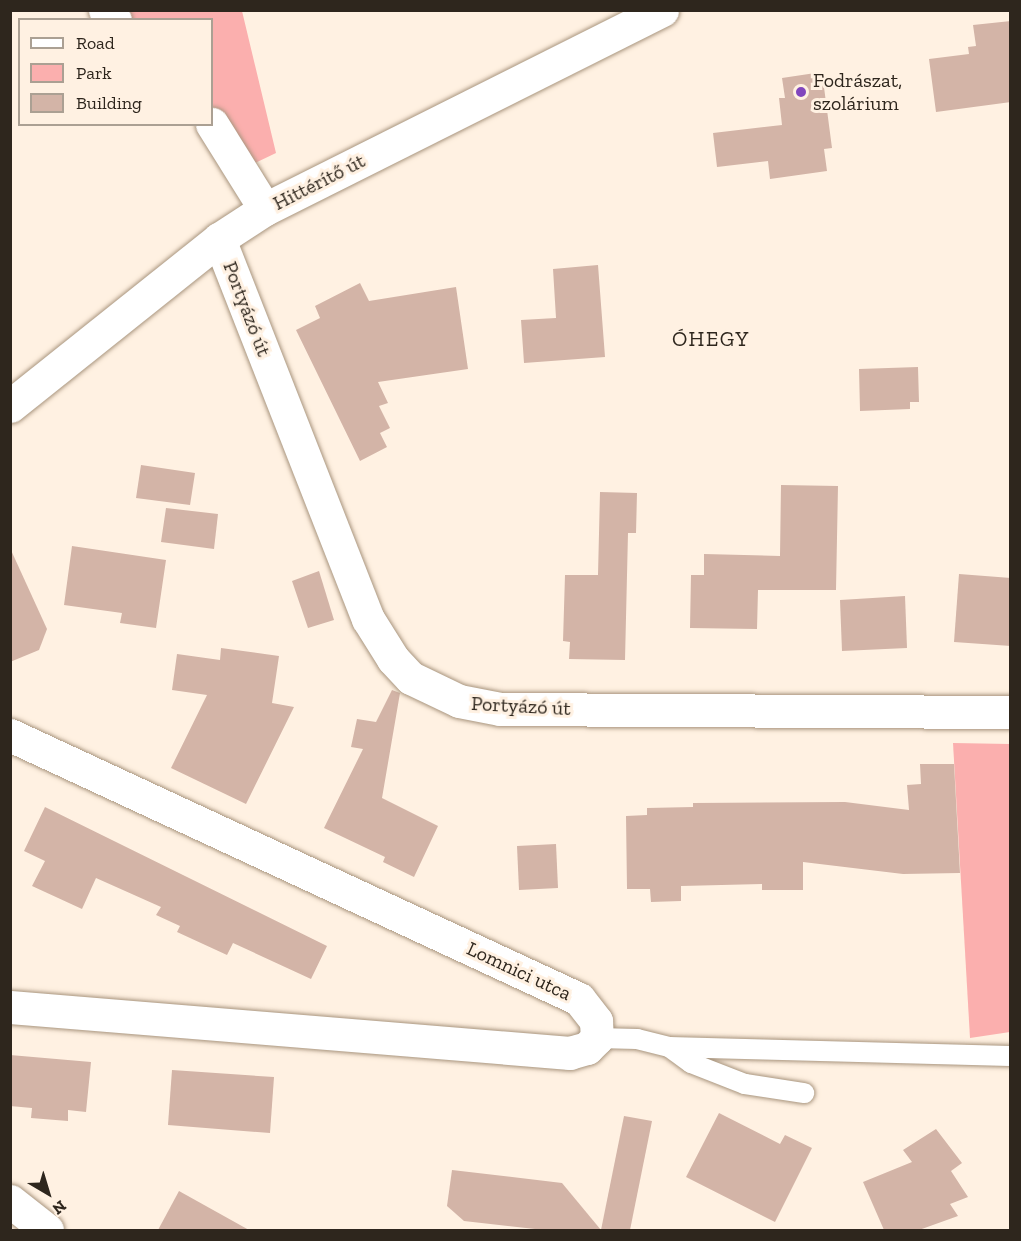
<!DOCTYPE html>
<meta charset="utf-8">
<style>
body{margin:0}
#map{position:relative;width:1021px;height:1241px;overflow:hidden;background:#fff1e2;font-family:"Zilla Slab",serif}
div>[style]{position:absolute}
.green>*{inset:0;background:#fbafae}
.building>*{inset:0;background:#d3b4a7}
.roads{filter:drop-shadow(0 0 2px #a9957e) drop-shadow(0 0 2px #a9957e)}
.lane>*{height:20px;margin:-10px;padding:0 10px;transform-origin:10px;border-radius:10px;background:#fff}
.street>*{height:33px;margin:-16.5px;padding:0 16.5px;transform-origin:16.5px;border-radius:16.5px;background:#fff}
.dots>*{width:16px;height:16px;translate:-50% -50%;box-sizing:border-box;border:3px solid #fff1e2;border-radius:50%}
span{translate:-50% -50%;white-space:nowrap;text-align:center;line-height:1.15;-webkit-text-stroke:6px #fff1e2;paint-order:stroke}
.poi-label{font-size:20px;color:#2e261d}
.left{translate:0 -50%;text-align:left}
.street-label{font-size:20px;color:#2e261d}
.neighbourhood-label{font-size:21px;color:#2e261d;letter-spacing:1.5px}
.frame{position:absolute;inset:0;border:12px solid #2e261d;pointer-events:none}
.legend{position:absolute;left:18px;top:18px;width:195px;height:108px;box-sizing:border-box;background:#fff1e2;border:2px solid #aba093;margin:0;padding:8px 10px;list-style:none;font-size:18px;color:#2e261d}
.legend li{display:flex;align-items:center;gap:12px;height:30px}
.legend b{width:30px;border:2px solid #aba093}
.north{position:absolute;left:18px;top:1163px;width:60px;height:60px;-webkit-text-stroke:4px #fff1e2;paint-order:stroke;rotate:142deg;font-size:16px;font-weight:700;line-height:24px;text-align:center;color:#2e261d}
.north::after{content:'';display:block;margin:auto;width:21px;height:27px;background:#2e261d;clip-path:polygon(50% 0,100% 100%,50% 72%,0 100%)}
</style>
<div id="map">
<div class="green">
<div style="clip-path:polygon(119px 11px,242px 11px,276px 153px,251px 165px,212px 105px,212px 20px,129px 19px)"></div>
<div style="clip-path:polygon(953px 743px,1010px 744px,1010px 1032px,970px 1038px)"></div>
</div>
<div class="building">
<div style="clip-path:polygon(1011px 21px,1011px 102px,936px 112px,929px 59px,969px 54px,968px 47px,976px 46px,973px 25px)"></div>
<div style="clip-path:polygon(822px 72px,832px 148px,824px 149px,827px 171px,770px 179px,768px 161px,717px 167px,713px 133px,782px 125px,779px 98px,785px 98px,782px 78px)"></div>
<div style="clip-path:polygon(598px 265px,605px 357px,524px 363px,521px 320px,556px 318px,553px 269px)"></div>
<div style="clip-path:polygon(360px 283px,369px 301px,456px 287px,468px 369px,378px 382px,388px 403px,379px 406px,390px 428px,380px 433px,387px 447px,360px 461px,296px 330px,320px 318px,315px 306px)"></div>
<div style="clip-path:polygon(918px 367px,919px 402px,910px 402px,910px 409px,860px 411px,859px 369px)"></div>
<div style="clip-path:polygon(141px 465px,195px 473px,190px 505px,136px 498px)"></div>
<div style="clip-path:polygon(781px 485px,838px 486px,836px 590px,758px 590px,757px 629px,690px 628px,691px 575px,704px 575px,704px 554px,780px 556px)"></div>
<div style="clip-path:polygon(600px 492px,637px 493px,636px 533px,628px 533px,625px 660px,569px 659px,570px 642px,563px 641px,565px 575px,598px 575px)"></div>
<div style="clip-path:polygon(166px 508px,218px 514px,214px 549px,161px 542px)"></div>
<div style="clip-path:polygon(72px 546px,166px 560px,156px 628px,120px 623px,122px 613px,64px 605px)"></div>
<div style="clip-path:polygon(10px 548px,47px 629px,39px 650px,10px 662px)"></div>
<div style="clip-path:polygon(319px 571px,334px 620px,308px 628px,292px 581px)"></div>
<div style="clip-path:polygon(959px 574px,1011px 578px,1011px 646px,954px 642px)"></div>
<div style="clip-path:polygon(905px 596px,907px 648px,842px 651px,840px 600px)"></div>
<div style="clip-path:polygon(221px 648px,279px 656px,272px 703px,294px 707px,246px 804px,171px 768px,207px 695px,172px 690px,177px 654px,220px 660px)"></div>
<div style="clip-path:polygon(392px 690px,400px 693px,382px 798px,438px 826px,414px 877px,383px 862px,385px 857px,324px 828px,363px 749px,351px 747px,357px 719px,376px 722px)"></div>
<div style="clip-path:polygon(920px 764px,954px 764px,960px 873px,903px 874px,803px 862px,803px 890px,762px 890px,762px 884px,681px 886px,681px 901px,651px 902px,650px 889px,627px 889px,626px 816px,647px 815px,647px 808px,693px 807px,693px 803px,845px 802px,909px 810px,907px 785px,921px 784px)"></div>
<div style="clip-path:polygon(45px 807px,327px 946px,311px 979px,233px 943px,227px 955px,177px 932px,180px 926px,156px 915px,161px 907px,96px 878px,82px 909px,32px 886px,45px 861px,24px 851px)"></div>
<div style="clip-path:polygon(556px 844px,558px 888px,519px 890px,517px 846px)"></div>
<div style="clip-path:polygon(10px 1055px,91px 1062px,86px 1112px,68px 1110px,68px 1121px,31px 1118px,32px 1108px,10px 1106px)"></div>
<div style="clip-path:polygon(172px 1070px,274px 1077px,270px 1133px,168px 1125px)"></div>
<div style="clip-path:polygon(719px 1113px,780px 1144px,785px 1135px,812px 1148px,775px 1222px,686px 1177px)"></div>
<div style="clip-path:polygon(624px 1116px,652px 1121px,630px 1230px,601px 1230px)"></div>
<div style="clip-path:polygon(936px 1129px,962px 1163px,951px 1171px,968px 1197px,950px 1204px,958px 1216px,919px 1230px,884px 1230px,863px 1182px,912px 1162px,903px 1150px)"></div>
<div style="clip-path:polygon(452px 1170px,562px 1183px,601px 1230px,544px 1230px,464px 1221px,447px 1206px)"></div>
<div style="clip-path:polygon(179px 1191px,249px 1230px,158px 1230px)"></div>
</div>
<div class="roads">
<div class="lane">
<div style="left:597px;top:1038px;width:40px;rotate:1.4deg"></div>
<div style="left:637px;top:1039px;width:33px;rotate:14deg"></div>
<div style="left:669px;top:1047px;width:341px;rotate:1.5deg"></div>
<div style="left:669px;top:1047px;width:27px;rotate:36deg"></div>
<div style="left:691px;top:1063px;width:58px;rotate:21.3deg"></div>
<div style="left:745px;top:1084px;width:60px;rotate:8.7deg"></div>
</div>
<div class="street">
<div style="left:105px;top:10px;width:14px;rotate:45deg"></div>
<div style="left:212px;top:124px;width:100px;rotate:58.1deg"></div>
<div style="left:219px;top:239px;width:408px;rotate:68.6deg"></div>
<div style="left:368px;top:619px;width:47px;rotate:58deg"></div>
<div style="left:393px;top:659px;width:26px;rotate:47deg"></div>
<div style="left:411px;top:678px;width:53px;rotate:25.6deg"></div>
<div style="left:459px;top:701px;width:42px;rotate:11deg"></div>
<div style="left:500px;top:709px;width:510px;rotate:0.34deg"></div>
<div style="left:10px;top:406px;width:268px;rotate:-38.6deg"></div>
<div style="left:219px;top:239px;width:55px;rotate:-33.1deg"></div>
<div style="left:265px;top:209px;width:444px;rotate:-26.6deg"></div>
<div style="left:10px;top:735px;width:627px;rotate:24.89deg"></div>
<div style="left:579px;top:999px;width:28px;rotate:52deg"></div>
<div style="left:596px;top:1021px;width:17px;rotate:87deg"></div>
<div style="left:597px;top:1038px;width:14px;rotate:135deg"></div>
<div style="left:587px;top:1048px;width:18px;rotate:164deg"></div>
<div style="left:570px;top:1053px;width:562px;rotate:-175.3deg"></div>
<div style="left:10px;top:1201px;width:47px;rotate:38.1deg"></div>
</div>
</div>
<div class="dots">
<div style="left:801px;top:92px;background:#8146bd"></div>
</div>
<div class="poi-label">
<span class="left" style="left:813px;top:92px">Fodrászat,<br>szolárium</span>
</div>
<div class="street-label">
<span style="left:319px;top:182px;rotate:-27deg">Hittérítő út</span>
<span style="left:247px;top:309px;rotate:69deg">Portyázó út</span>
<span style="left:521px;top:706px;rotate:3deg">Portyázó út</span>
<span style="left:519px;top:971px;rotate:25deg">Lomnici utca</span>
</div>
<div class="neighbourhood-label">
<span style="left:711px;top:339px">ÓHEGY</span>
</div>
<div class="frame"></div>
<ul class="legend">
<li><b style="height:8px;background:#fff"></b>Road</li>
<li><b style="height:16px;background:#fbafae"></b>Park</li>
<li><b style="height:16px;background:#d3b4a7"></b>Building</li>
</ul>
<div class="north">N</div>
</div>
